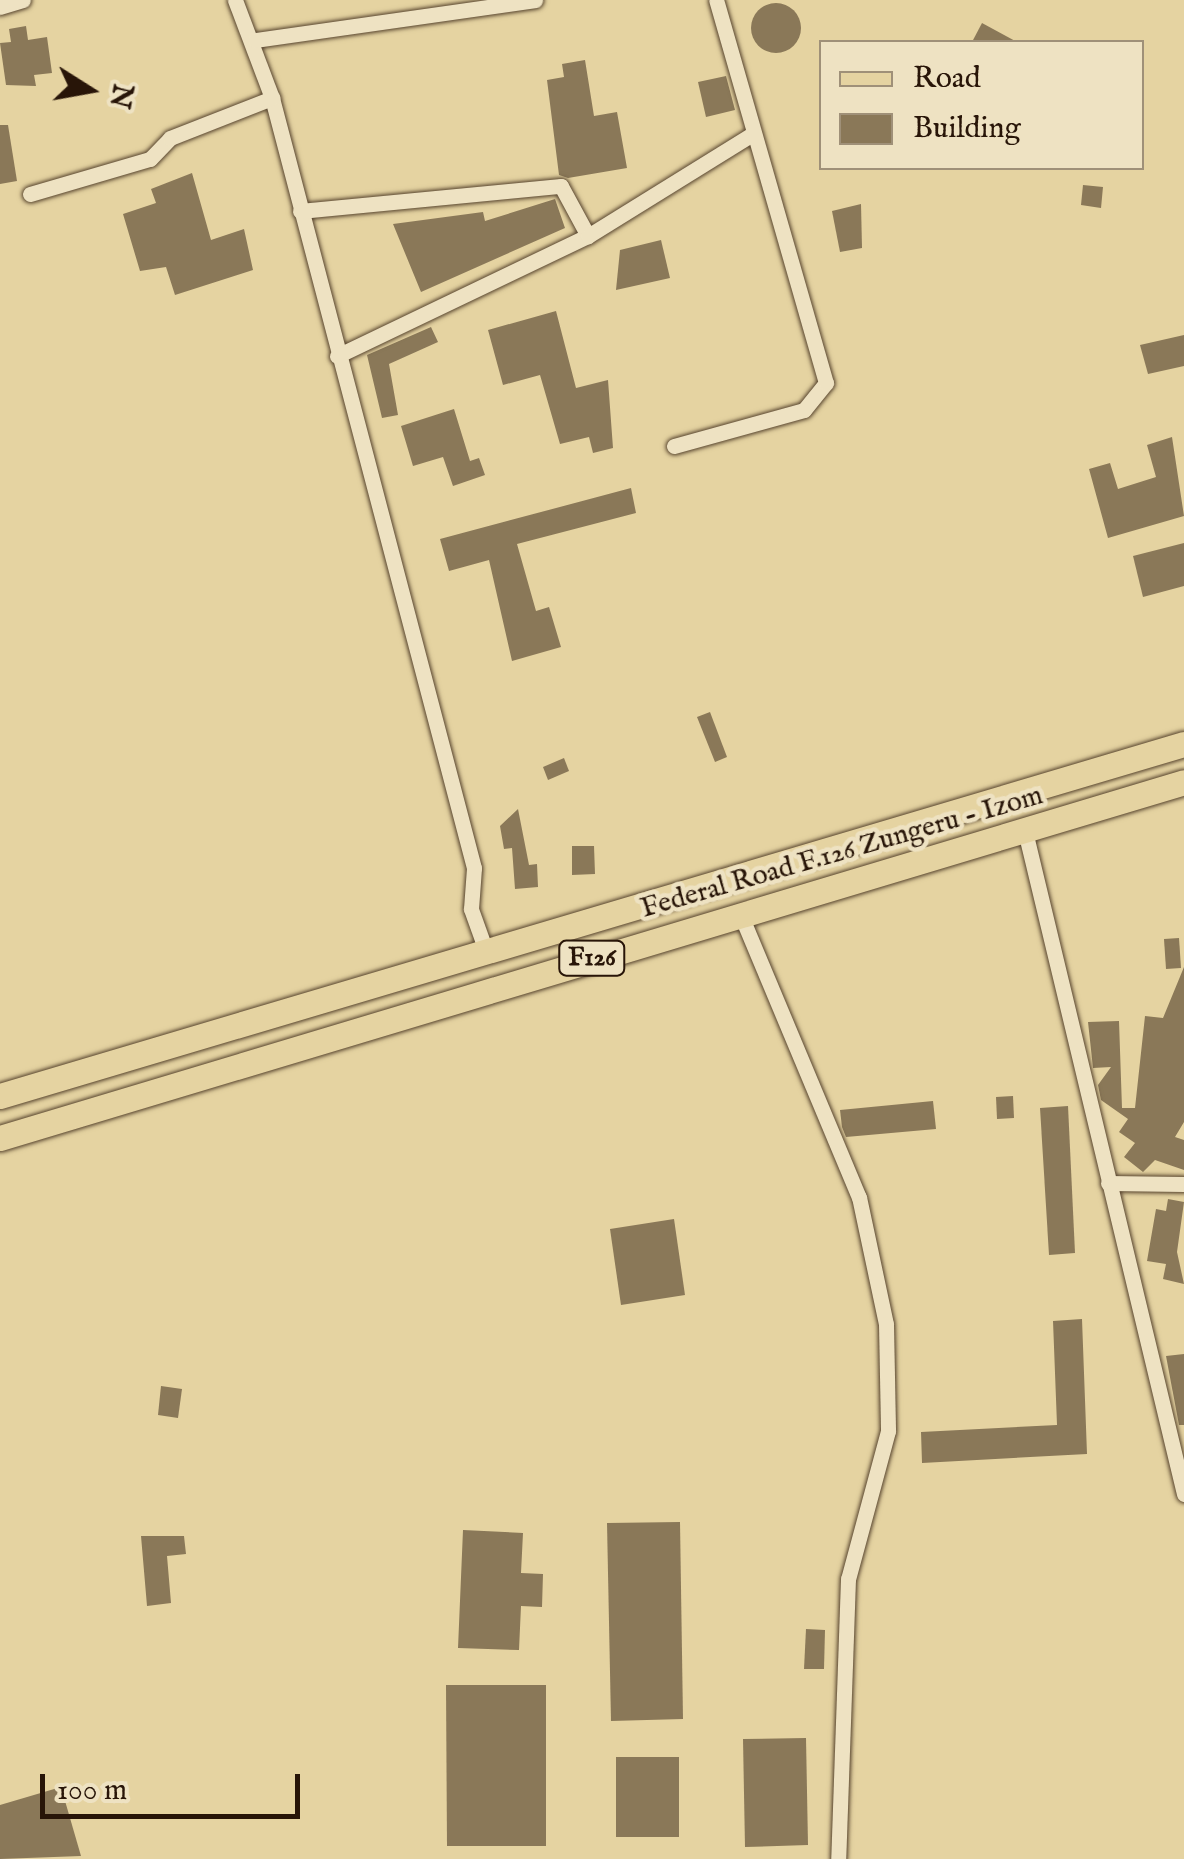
<!DOCTYPE html>
<style>
body{margin:0}
#map{position:relative;width:1184px;height:1859px;overflow:hidden;background:#e5d3a1;font-family:"IM FELL English",serif}
div>[style]{position:absolute}
.building>*{inset:0;background:#8a7858}
.round{border-radius:50%}
.roads{filter:drop-shadow(0 0 2px #57442e) drop-shadow(0 0 2px #57442e)}
.minor>*{height:15px;margin:-7.5px;padding:0 7.5px;transform-origin:7.5px;border-radius:7.5px;background:#eee2c2}
.primary>*{height:25px;margin:-12.5px;padding:0 12.5px;transform-origin:12.5px;border-radius:12.5px;background:#e5d3a1}
span{translate:-50% -50%;white-space:nowrap;text-align:center;line-height:1.15;-webkit-text-stroke:9px #eee2c2;paint-order:stroke}
.shield-label span{padding:2px 8px;background:#eee2c2;border:2px solid;border-radius:8px;-webkit-text-stroke-width:0}
.shield-label{font-size:25px;color:#281508;font-weight:700}
.street-label{font-size:28px;color:#281508}
.legend{position:absolute;left:819px;top:40px;width:325px;height:130px;box-sizing:border-box;background:#eee2c2;border:2px solid #9f9078;margin:0;padding:12px 18px;list-style:none;font-size:30px;color:#281508}
.legend li{display:flex;align-items:center;gap:20px;height:50px}
.legend b{width:50px;border:2px solid #9f9078}
.north{position:absolute;left:40px;top:40px;width:100px;height:100px;-webkit-text-stroke:8px #eee2c2;paint-order:stroke;rotate:101deg;font-size:28px;font-weight:700;line-height:40px;text-align:center;color:#281508}
.north::after{content:'';display:block;margin:auto;width:35px;height:45px;background:#281508;clip-path:polygon(50% 0,100% 100%,50% 72%,0 100%)}
.scale{position:absolute;left:40px;top:1774px;width:260px;height:45px;box-sizing:border-box;border:5px solid #281508;border-top:0;padding-left:12px;font-size:30px;line-height:35px;white-space:nowrap;color:#281508;-webkit-text-stroke:8px #eee2c2;paint-order:stroke}
</style>
<div id="map">
<div class="building">
<div class="round" style="left:751px;top:3px;width:50px;height:50px"></div>
<div style="clip-path:polygon(982px 23px,1017px 42px,972px 42px)"></div>
<div style="clip-path:polygon(26px 26px,28px 40px,47px 37px,52px 73px,34px 75px,36px 86px,6px 85px,0 43px,11px 42px,9px 29px)"></div>
<div style="clip-path:polygon(585px 60px,594px 116px,617px 112px,627px 168px,568px 178px,559px 175px,547px 80px,564px 77px,562px 64px)"></div>
<div style="clip-path:polygon(726px 76px,735px 110px,706px 117px,698px 82px)"></div>
<div style="clip-path:polygon(0 125px,8px 125px,17px 181px,0 184px)"></div>
<div style="clip-path:polygon(192px 173px,211px 240px,244px 229px,253px 270px,175px 295px,166px 267px,140px 271px,123px 214px,156px 203px,151px 189px)"></div>
<div style="clip-path:polygon(1083px 185px,1103px 187px,1101px 208px,1081px 205px)"></div>
<div style="clip-path:polygon(555px 199px,565px 228px,421px 292px,393px 224px,483px 212px,485px 221px)"></div>
<div style="clip-path:polygon(861px 204px,862px 248px,840px 252px,832px 211px)"></div>
<div style="clip-path:polygon(661px 240px,670px 278px,616px 290px,620px 250px)"></div>
<div style="clip-path:polygon(556px 311px,576px 388px,608px 380px,613px 448px,593px 453px,589px 437px,560px 444px,540px 375px,503px 385px,488px 330px)"></div>
<div style="clip-path:polygon(431px 327px,438px 342px,389px 364px,398px 415px,382px 418px,367px 355px)"></div>
<div style="clip-path:polygon(1184px 335px,1184px 366px,1148px 374px,1140px 345px)"></div>
<div style="clip-path:polygon(454px 409px,470px 461px,479px 458px,485px 475px,453px 486px,443px 457px,413px 466px,401px 426px)"></div>
<div style="clip-path:polygon(1172px 437px,1184px 516px,1108px 538px,1089px 469px,1110px 463px,1118px 489px,1156px 477px,1147px 445px)"></div>
<div style="clip-path:polygon(631px 488px,636px 513px,517px 544px,536px 611px,549px 607px,561px 647px,512px 661px,489px 560px,449px 571px,440px 539px)"></div>
<div style="clip-path:polygon(1184px 543px,1184px 586px,1143px 597px,1133px 556px)"></div>
<div style="clip-path:polygon(710px 712px,727px 757px,715px 762px,697px 717px)"></div>
<div style="clip-path:polygon(564px 758px,569px 771px,548px 780px,543px 767px)"></div>
<div style="clip-path:polygon(518px 809px,529px 865px,537px 864px,538px 887px,515px 889px,512px 848px,504px 849px,500px 826px)"></div>
<div style="clip-path:polygon(572px 846px,594px 846px,595px 874px,572px 875px)"></div>
<div style="clip-path:polygon(1179px 938px,1181px 968px,1166px 969px,1164px 939px)"></div>
<div style="clip-path:polygon(1184px 967px,1184px 1122px,1175px 1137px,1184px 1140px,1184px 1170px,1155px 1160px,1143px 1172px,1124px 1157px,1135px 1143px,1119px 1132px,1128px 1119px,1101px 1100px,1098px 1085px,1111px 1067px,1093px 1068px,1088px 1022px,1119px 1021px,1122px 1108px,1135px 1108px,1145px 1016px,1163px 1018px)"></div>
<div style="clip-path:polygon(1013px 1096px,1014px 1118px,997px 1119px,996px 1097px)"></div>
<div style="clip-path:polygon(933px 1101px,936px 1129px,846px 1137px,842px 1127px,840px 1110px)"></div>
<div style="clip-path:polygon(1068px 1106px,1075px 1253px,1049px 1255px,1040px 1108px)"></div>
<div style="clip-path:polygon(1168px 1199px,1184px 1202px,1177px 1252px,1184px 1284px,1163px 1279px,1166px 1264px,1147px 1261px,1156px 1209px,1166px 1211px)"></div>
<div style="clip-path:polygon(674px 1219px,685px 1295px,621px 1305px,610px 1229px)"></div>
<div style="clip-path:polygon(1082px 1319px,1087px 1454px,922px 1463px,921px 1432px,1057px 1425px,1053px 1321px)"></div>
<div style="clip-path:polygon(1184px 1354px,1184px 1425px,1179px 1425px,1166px 1356px)"></div>
<div style="clip-path:polygon(161px 1386px,182px 1389px,178px 1418px,158px 1415px)"></div>
<div style="clip-path:polygon(680px 1522px,683px 1719px,611px 1721px,607px 1523px)"></div>
<div style="clip-path:polygon(463px 1530px,523px 1533px,521px 1573px,543px 1574px,542px 1607px,521px 1606px,519px 1650px,458px 1648px)"></div>
<div style="clip-path:polygon(141px 1536px,184px 1536px,186px 1554px,167px 1556px,171px 1603px,147px 1606px)"></div>
<div style="clip-path:polygon(806px 1629px,825px 1630px,824px 1669px,804px 1669px)"></div>
<div style="clip-path:polygon(446px 1685px,546px 1685px,546px 1846px,447px 1846px)"></div>
<div style="clip-path:polygon(806px 1738px,808px 1845px,745px 1847px,743px 1739px)"></div>
<div style="clip-path:polygon(616px 1757px,679px 1757px,679px 1837px,616px 1837px)"></div>
<div style="clip-path:polygon(61px 1787px,81px 1856px,0 1859px,0 1805px)"></div>
</div>
<div class="roads">
<div class="minor">
<div style="left:235px;top:0;width:105px;rotate:69.3deg"></div>
<div style="left:272px;top:98px;width:796px;rotate:75.3deg"></div>
<div style="left:474px;top:868px;width:41px;rotate:94.2deg"></div>
<div style="left:471px;top:909px;width:45px;rotate:70.3deg"></div>
<div style="left:0;top:7px;width:24px;rotate:-17deg"></div>
<div style="left:255px;top:40px;width:283px;rotate:-8.1deg"></div>
<div style="left:30px;top:194px;width:125px;rotate:-16.3deg"></div>
<div style="left:150px;top:159px;width:29px;rotate:-46deg"></div>
<div style="left:170px;top:138px;width:110px;rotate:-21.4deg"></div>
<div style="left:300px;top:211px;width:262px;rotate:-5.5deg"></div>
<div style="left:561px;top:186px;width:57px;rotate:61.6deg"></div>
<div style="left:337px;top:356px;width:278px;rotate:-25.6deg"></div>
<div style="left:588px;top:236px;width:190px;rotate:-31.8deg"></div>
<div style="left:674px;top:446px;width:135px;rotate:-15.5deg"></div>
<div style="left:804px;top:410px;width:35px;rotate:-51deg"></div>
<div style="left:826px;top:383px;width:398px;rotate:-106deg"></div>
<div style="left:1025px;top:831px;width:682px;rotate:76.51deg"></div>
<div style="left:740px;top:913px;width:308px;rotate:67.3deg"></div>
<div style="left:859px;top:1197px;width:130px;rotate:78deg"></div>
<div style="left:886px;top:1324px;width:107px;rotate:88.9deg"></div>
<div style="left:888px;top:1431px;width:153px;rotate:105.1deg"></div>
<div style="left:848px;top:1579px;width:280px;rotate:92deg"></div>
<div style="left:1108px;top:1183px;width:76px;rotate:0.8deg"></div>
</div>
<div class="primary">
<div style="left:0;top:1096px;width:1235px;rotate:-16.56deg"></div>
<div style="left:0;top:1138px;width:1236px;rotate:-16.73deg"></div>
</div>
</div>
<div class="shield-label">
<span style="left:592px;top:958px">F126</span>
</div>
<div class="street-label">
<span style="left:842px;top:853px;rotate:-16deg">Federal Road F.126 Zungeru - Izom</span>
</div>
<ul class="legend">
<li><b style="height:12px;background:#e5d3a1"></b>Road</li>
<li><b style="height:28px;background:#8a7858"></b>Building</li>
</ul>
<div class="north">N</div>
<div class="scale">100 m</div>
</div>
